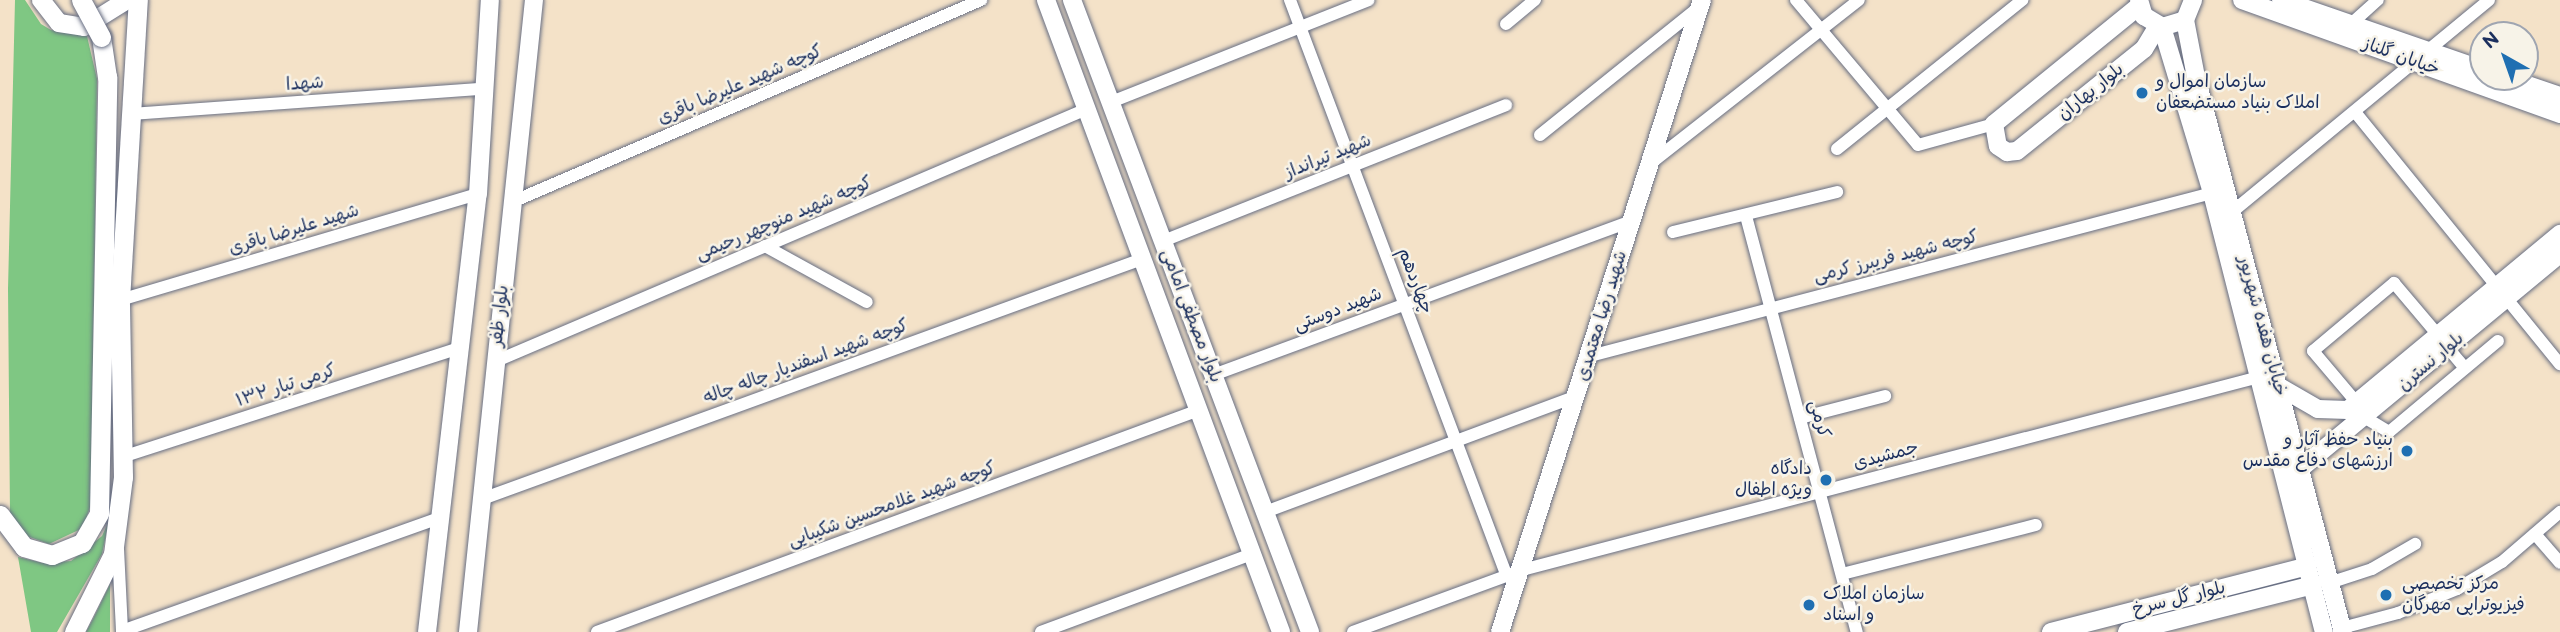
<!DOCTYPE html>
<meta charset="utf-8">
<style>
body{margin:0}
#map{position:relative;width:2560px;height:632px;overflow:hidden;background:#f4e2c8;font-family:"Balsamiq Sans","Playpen Sans Arabic",sans-serif}
div>[style]{position:absolute}
.green>*{inset:0;background:#7fc783}
.roads{filter:drop-shadow(0 0 2px #676e83) drop-shadow(0 0 2px #676e83)}
.street>*{height:12px;margin:-6px;padding:0 6px;transform-origin:6px;border-radius:6px;background:#fff}
.secondary>*{height:18px;margin:-9px;padding:0 9px;transform-origin:9px;border-radius:9px;background:#fff}
.primary>*{height:19px;margin:-9.5px;padding:0 9.5px;transform-origin:9.5px;border-radius:9.5px;background:#fff}
.bridges{filter:drop-shadow(0 0 2px #676e83) drop-shadow(0 0 2px #676e83)}
.primary-bridge>*{height:19px;margin:-9.5px;padding:0 9.5px;transform-origin:9.5px;border-radius:9.5px;background:#fff}
.dots>*{width:19px;height:19px;translate:-50% -50%;box-sizing:border-box;border:4px solid #f7f3e8;border-radius:50%}
span{translate:-50% -50%;white-space:nowrap;text-align:center;line-height:1.15;-webkit-text-stroke:5px #f7f3e8;paint-order:stroke}
.street-label{font-size:18px;color:#1b2f5e}
.poi-label{font-size:18px;color:#1b2f5e}
.left{translate:0 -50%;text-align:left}
.right{translate:-100% -50%;text-align:right}
.north{position:absolute;left:2469px;top:21px;width:70px;height:70px;box-sizing:border-box;background:#f7f3e8;border:2px solid #9fa5b1;border-radius:50%;rotate:320deg;font-size:19px;font-weight:700;line-height:28px;text-align:center;color:#1b2f5e}
.north::after{content:'';display:block;margin:auto;width:24px;height:32px;background:#1f6fb2;clip-path:polygon(50% 0,100% 100%,50% 72%,0 100%)}
</style>
<div id="map">
<div class="green">
<div style="clip-path:polygon(15px 0,25px 0,41px 24px,51px 30px,87px 36px,97px 79px,91px 504px,83px 528px,49px 544px,24px 535px,10px 514px,8px 289px)"></div>
<div style="clip-path:polygon(109px 521px,102px 554px,57px 632px,31px 632px,18px 557px,43px 563px,71px 561px,102px 536px)"></div>
<div style="clip-path:polygon(110px 584px,110px 632px,86px 632px,93px 619px)"></div>
</div>
<div class="roads">
<div class="street">
<div style="left:1290px;top:0;width:613px;rotate:69.38deg"></div>
<div style="left:1796px;top:0;width:189px;rotate:49.9deg"></div>
<div style="left:1918px;top:145px;width:79px;rotate:-15.4deg"></div>
<div style="left:1506px;top:24px;width:38px;rotate:-40deg"></div>
<div style="left:2351px;top:24px;width:36px;rotate:-42deg"></div>
<div style="left:1111px;top:102px;width:277px;rotate:-21.6deg"></div>
<div style="left:2355px;top:112px;width:325px;rotate:50.9deg"></div>
<div style="left:130px;top:114px;width:354px;rotate:-4.1deg"></div>
<div style="left:1540px;top:135px;width:204px;rotate:-38.8deg"></div>
<div style="left:1837px;top:149px;width:238px;rotate:-38.8deg"></div>
<div style="left:1651px;top:163px;width:264px;rotate:-38.1deg"></div>
<div style="left:512px;top:202px;width:511px;rotate:-23.3deg"></div>
<div style="left:2232px;top:212px;width:333px;rotate:-39.5deg"></div>
<div style="left:1746px;top:216px;width:431px;rotate:75.1deg"></div>
<div style="left:1673px;top:232px;width:169px;rotate:-13.7deg"></div>
<div style="left:1163px;top:241px;width:369px;rotate:-21.6deg"></div>
<div style="left:765px;top:246px;width:116px;rotate:28.8deg"></div>
<div style="left:120px;top:300px;width:373px;rotate:-16.5deg"></div>
<div style="left:2448px;top:348px;width:26px;rotate:50deg"></div>
<div style="left:1590px;top:356px;width:643px;rotate:-14.68deg"></div>
<div style="left:494px;top:362px;width:645px;rotate:-23.11deg"></div>
<div style="left:1213px;top:375px;width:446px;rotate:-20.2deg"></div>
<div style="left:2357px;top:403px;width:68px;rotate:-130.2deg"></div>
<div style="left:2313px;top:351px;width:106px;rotate:-40deg"></div>
<div style="left:2394px;top:283px;width:68px;rotate:49.8deg"></div>
<div style="left:2364px;top:417px;width:29px;rotate:31deg"></div>
<div style="left:2389px;top:432px;width:142px;rotate:-39.9deg"></div>
<div style="left:1800px;top:418px;width:88px;rotate:-14.5deg"></div>
<div style="left:122px;top:457px;width:355px;rotate:-17.9deg"></div>
<div style="left:482px;top:499px;width:702px;rotate:-19.98deg"></div>
<div style="left:1265px;top:512px;width:333px;rotate:-20.4deg"></div>
<div style="left:2535px;top:534px;width:38px;rotate:49deg"></div>
<div style="left:118px;top:549px;width:83px;rotate:87.2deg"></div>
<div style="left:1842px;top:574px;width:200px;rotate:-14.2deg"></div>
<div style="left:2329px;top:583px;width:45px;rotate:-18deg"></div>
<div style="left:2372px;top:569px;width:50px;rotate:-30.2deg"></div>
<div style="left:2342px;top:628px;width:58px;rotate:-15deg"></div>
<div style="left:2398px;top:613px;width:64px;rotate:-22.1deg"></div>
<div style="left:2457px;top:589px;width:52px;rotate:-31deg"></div>
<div style="left:2502px;top:562px;width:77px;rotate:-40.8deg"></div>
<div style="left:122px;top:631px;width:337px;rotate:-19.6deg"></div>
<div style="left:597px;top:632px;width:642px;rotate:-20.24deg"></div>
<div style="left:1041px;top:632px;width:225px;rotate:-20.3deg"></div>
<div style="left:1353px;top:632px;width:180px;rotate:-20.1deg"></div>
<div style="left:1522px;top:570px;width:762px;rotate:-14.67deg"></div>
</div>
<div class="secondary">
<div style="left:41px;top:0;width:29px;rotate:52deg"></div>
<div style="left:59px;top:23px;width:25px;rotate:9deg"></div>
<div style="left:84px;top:27px;width:51px;rotate:-32.1deg"></div>
<div style="left:1046px;top:0;width:674px;rotate:69.6deg"></div>
<div style="left:1072px;top:0;width:675px;rotate:69.36deg"></div>
<div style="left:2139px;top:0;width:17px;rotate:73deg"></div>
<div style="left:2144px;top:16px;width:21px;rotate:31deg"></div>
<div style="left:2162px;top:27px;width:24px;rotate:-17deg"></div>
<div style="left:2185px;top:20px;width:22px;rotate:-68deg"></div>
<div style="left:2242px;top:0;width:338px;rotate:19.7deg"></div>
<div style="left:2281px;top:0;width:214px;rotate:19.1deg"></div>
<div style="left:2139px;top:6px;width:187px;rotate:140.9deg"></div>
<div style="left:1994px;top:124px;width:22px;rotate:80deg"></div>
<div style="left:1998px;top:146px;width:11px;rotate:34deg"></div>
<div style="left:2007px;top:152px;width:10px;rotate:-6deg"></div>
<div style="left:2017px;top:151px;width:163px;rotate:-38.8deg"></div>
<div style="left:2144px;top:49px;width:27px;rotate:-59deg"></div>
<div style="left:2185px;top:20px;width:58px;rotate:79.1deg"></div>
<div style="left:2196px;top:77px;width:574px;rotate:75.17deg"></div>
<div style="left:2162px;top:27px;width:173px;rotate:73.2deg"></div>
<div style="left:2212px;top:193px;width:453px;rotate:75.7deg"></div>
<div style="left:2504px;top:77px;width:59px;rotate:18.7deg"></div>
<div style="left:2278px;top:386px;width:46px;rotate:29.9deg"></div>
<div style="left:2318px;top:409px;width:30px;rotate:2deg"></div>
<div style="left:2348px;top:410px;width:276px;rotate:-39.7deg"></div>
<div style="left:2301px;top:468px;width:336px;rotate:-39.6deg"></div>
<div style="left:427px;top:632px;width:441px;rotate:-83.4deg"></div>
<div style="left:478px;top:194px;width:194px;rotate:-86.5deg"></div>
<div style="left:468px;top:632px;width:635px;rotate:-84.04deg"></div>
<div style="left:1500px;top:632px;width:663px;rotate:-72.28deg"></div>
<div style="left:2051px;top:632px;width:265px;rotate:-14.4deg"></div>
<div style="left:2127px;top:632px;width:192px;rotate:-14.2deg"></div>
</div>
<div class="primary">
<div style="left:0;top:515px;width:40px;rotate:53deg"></div>
<div style="left:24px;top:547px;width:29px;rotate:16deg"></div>
<div style="left:52px;top:555px;width:32px;rotate:-22deg"></div>
<div style="left:82px;top:543px;width:34px;rotate:-60deg"></div>
<div style="left:99px;top:513px;width:436px;rotate:-88.9deg"></div>
<div style="left:107px;top:77px;width:40px;rotate:-98.5deg"></div>
<div style="left:74px;top:632px;width:87px;rotate:-63.4deg"></div>
<div style="left:113px;top:554px;width:78px;rotate:-82.6deg"></div>
<div style="left:123px;top:477px;width:177px;rotate:-91deg"></div>
<div style="left:120px;top:300px;width:301px;rotate:-86.6deg"></div>
</div>
</div>
<div class="bridges">
<div class="primary-bridge">
<div style="left:81px;top:0;width:42px;rotate:61.6deg"></div>
</div>
</div>
<div class="dots">
<div style="left:2142px;top:93px;background:#1f6fb2"></div>
<div style="left:2407px;top:451px;background:#1f6fb2"></div>
<div style="left:1826px;top:480px;background:#1f6fb2"></div>
<div style="left:2386px;top:595px;background:#1f6fb2"></div>
<div style="left:1809px;top:605px;background:#1f6fb2"></div>
</div>
<div class="street-label">
<span style="left:2401px;top:57px;rotate:20deg">خیابان گلناز</span>
<span style="left:305px;top:84px;rotate:-4deg">شهدا</span>
<span style="left:740px;top:85px;rotate:-23deg">کوچه شهید علیرضا باقری</span>
<span style="left:2091px;top:92px;rotate:-39deg">بلوار بهاران</span>
<span style="left:1328px;top:157px;rotate:-22deg">شهید تیرانداز</span>
<span style="left:784px;top:219px;rotate:-23deg">کوچه شهید منوچهر رحیمی</span>
<span style="left:294px;top:230px;rotate:-17deg">شهید علیرضا باقری</span>
<span style="left:1896px;top:257px;rotate:-14deg">کوچه شهید فریبرز کرمی</span>
<span style="left:1415px;top:281px;rotate:69deg">چهاردهم</span>
<span style="left:1338px;top:310px;rotate:-21deg">شهید دوستی</span>
<span style="left:500px;top:316px;rotate:-84deg">بلوار ظفر</span>
<span style="left:1191px;top:316px;rotate:69deg">بلوار مصطفی امامی</span>
<span style="left:1602px;top:316px;rotate:-73deg">شهید رضا معتمدی</span>
<span style="left:2262px;top:326px;rotate:75deg">خیابان هفده شهریور</span>
<span style="left:806px;top:362px;rotate:-20deg">کوچه شهید اسفندیار چاله چاله</span>
<span style="left:2431px;top:362px;rotate:-40deg">بلوار نسترن</span>
<span style="left:286px;top:386px;rotate:-18deg">کرمی تبار ۱۳۲</span>
<span style="left:1819px;top:419px;rotate:75deg">کرمی</span>
<span style="left:1886px;top:456px;rotate:-15deg">جمشیدی</span>
<span style="left:892px;top:505px;rotate:-20deg">کوچه شهید غلامحسین شکیبایی</span>
<span style="left:2179px;top:599px;rotate:-14deg">بلوار گل سرخ</span>
</div>
<div class="poi-label">
<span class="left" style="left:2156px;top:93px">سازمان اموال و<br>املاک بنیاد مستضعفان</span>
<span class="right" style="left:2393px;top:451px">بنیاد حفظ آثار و<br>ارزشهای دفاع مقدس</span>
<span class="right" style="left:1812px;top:480px">دادگاه<br>ویژه اطفال</span>
<span class="left" style="left:2402px;top:595px">مرکز تخصصی<br>فیزیوتراپی مهرگان</span>
<span class="left" style="left:1823px;top:605px">سازمان املاک<br>و اسناد</span>
</div>
<div class="north">N</div>
</div>
